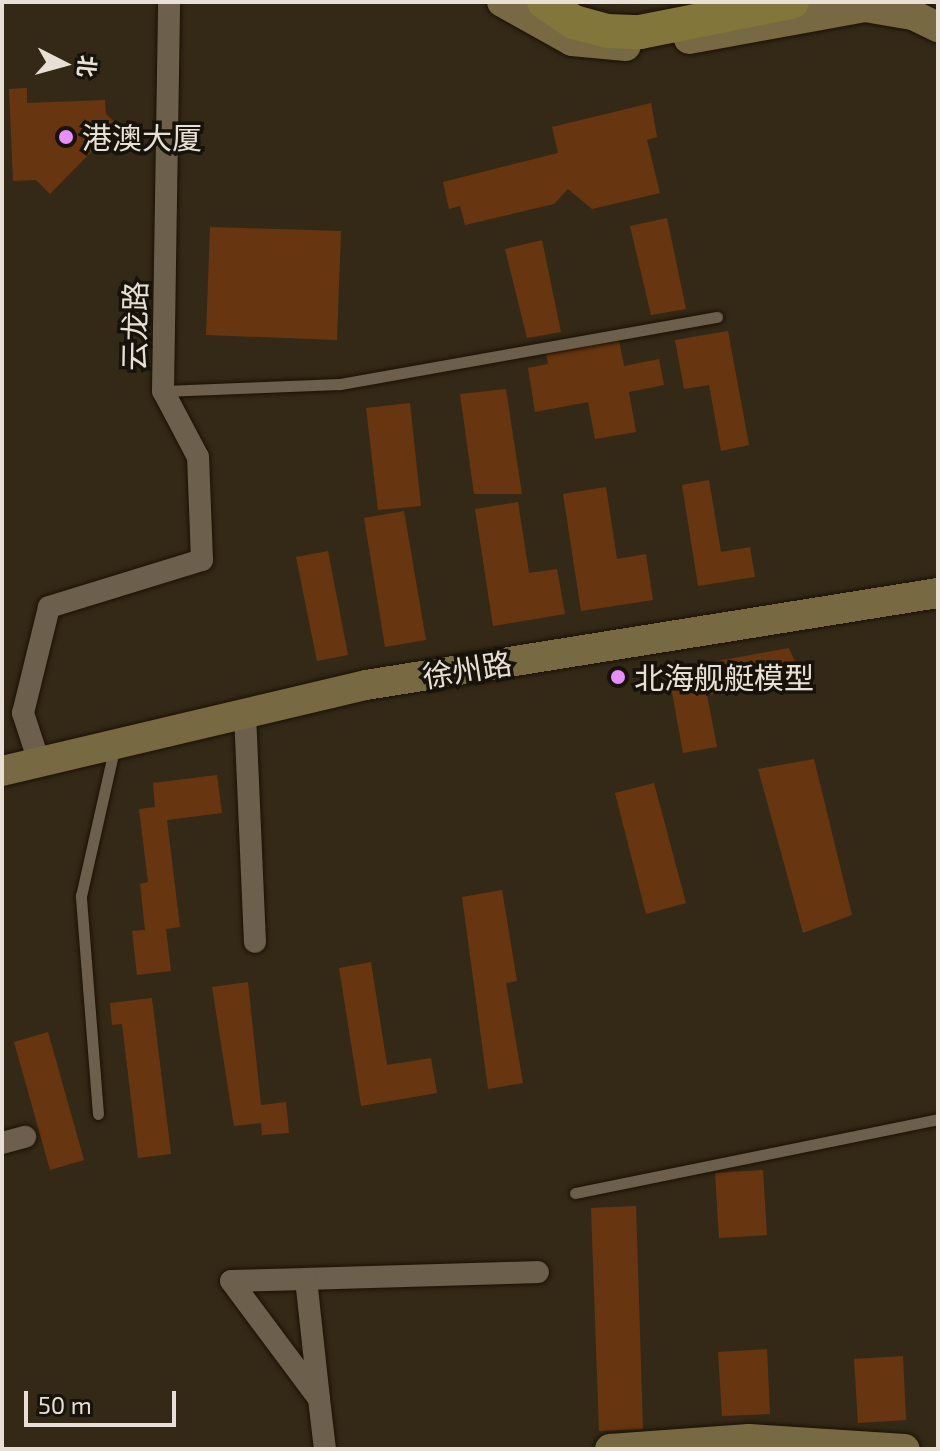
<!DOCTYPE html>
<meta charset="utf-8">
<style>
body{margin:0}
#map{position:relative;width:940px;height:1451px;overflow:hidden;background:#342917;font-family:"Exo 2","Noto Sans SC",sans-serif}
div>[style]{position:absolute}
.building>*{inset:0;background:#673610}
.roads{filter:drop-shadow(0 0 2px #1b1102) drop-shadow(0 0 2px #1b1102)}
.lane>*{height:11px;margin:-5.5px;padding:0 5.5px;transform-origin:5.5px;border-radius:5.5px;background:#6c5f4c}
.street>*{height:22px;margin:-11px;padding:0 11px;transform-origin:11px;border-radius:11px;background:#6c5f4c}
.secondary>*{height:30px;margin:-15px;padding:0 15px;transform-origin:15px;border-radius:15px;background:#776a43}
.primary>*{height:34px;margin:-17px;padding:0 17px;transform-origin:17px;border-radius:17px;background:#82763a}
.dots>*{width:22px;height:22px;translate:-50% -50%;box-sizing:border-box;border:4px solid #17120a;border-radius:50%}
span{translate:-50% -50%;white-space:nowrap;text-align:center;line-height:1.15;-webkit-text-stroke:7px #17120a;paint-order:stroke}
.poi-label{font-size:30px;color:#e8e0d5}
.left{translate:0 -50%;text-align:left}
.street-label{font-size:30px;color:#e8e0d5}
.frame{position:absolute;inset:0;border:4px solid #e8e0d5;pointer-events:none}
.north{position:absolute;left:24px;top:24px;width:80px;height:80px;-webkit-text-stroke:6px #17120a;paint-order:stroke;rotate:96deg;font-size:22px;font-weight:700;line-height:32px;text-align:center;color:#e8e0d5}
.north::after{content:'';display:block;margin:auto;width:28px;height:36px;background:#e8e0d5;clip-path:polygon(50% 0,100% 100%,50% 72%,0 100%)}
.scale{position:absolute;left:24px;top:1391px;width:152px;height:36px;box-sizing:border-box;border:4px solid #e8e0d5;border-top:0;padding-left:10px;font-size:24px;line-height:28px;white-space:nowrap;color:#e8e0d5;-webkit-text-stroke:6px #17120a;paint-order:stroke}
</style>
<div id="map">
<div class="building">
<div style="clip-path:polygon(27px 88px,27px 103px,105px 100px,106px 114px,122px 129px,121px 146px,98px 145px,50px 194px,36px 180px,13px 181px,9px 89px)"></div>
<div style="clip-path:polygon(651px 103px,657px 137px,647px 140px,660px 193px,592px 209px,568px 189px,554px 204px,465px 225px,460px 206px,449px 209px,443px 182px,558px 153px,552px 127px)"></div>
<div style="clip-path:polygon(667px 218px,686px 309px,651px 315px,630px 226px)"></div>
<div style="clip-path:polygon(210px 227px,341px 231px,337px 340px,206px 335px)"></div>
<div style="clip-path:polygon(542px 240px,561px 332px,527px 338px,505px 249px)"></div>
<div style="clip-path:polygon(728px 331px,749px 445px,721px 451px,709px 385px,684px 389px,675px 340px)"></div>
<div style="clip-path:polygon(619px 340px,624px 366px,659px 359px,664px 385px,629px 392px,636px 432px,595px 439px,588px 402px,535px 412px,528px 368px,548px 364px,546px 353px)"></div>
<div style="clip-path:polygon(506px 389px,522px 494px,474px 494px,460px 394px)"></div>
<div style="clip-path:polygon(410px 403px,421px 506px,378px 510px,366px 408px)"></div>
<div style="clip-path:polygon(709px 480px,721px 552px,750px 547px,755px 577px,698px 586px,682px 485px)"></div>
<div style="clip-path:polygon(606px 487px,617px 559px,646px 554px,653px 600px,581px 611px,563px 494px)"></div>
<div style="clip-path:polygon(518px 502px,529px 573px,557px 569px,565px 614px,493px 626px,475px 509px)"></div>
<div style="clip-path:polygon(404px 511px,426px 640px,385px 647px,364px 518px)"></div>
<div style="clip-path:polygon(328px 551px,348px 655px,317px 661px,296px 557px)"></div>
<div style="clip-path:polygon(789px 648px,799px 672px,797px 679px,707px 695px,717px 747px,683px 753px,668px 670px)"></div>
<div style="clip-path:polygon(814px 759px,852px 915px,803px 933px,758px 769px)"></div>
<div style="clip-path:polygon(217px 775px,222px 813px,167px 820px,180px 927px,166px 929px,171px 971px,137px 975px,132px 931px,145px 930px,140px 884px,148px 882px,139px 809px,155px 807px,153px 783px)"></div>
<div style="clip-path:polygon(654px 783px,686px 903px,646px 914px,615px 793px)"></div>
<div style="clip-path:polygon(502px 890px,517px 981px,506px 983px,523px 1083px,488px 1089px,462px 897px)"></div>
<div style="clip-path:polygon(371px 962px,387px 1065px,431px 1058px,437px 1093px,361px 1106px,339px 968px)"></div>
<div style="clip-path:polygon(248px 982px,261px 1105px,286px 1102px,289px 1133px,262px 1135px,261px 1123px,234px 1126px,212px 987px)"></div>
<div style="clip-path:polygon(152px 998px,171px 1154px,138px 1158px,122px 1024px,112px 1025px,110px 1003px)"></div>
<div style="clip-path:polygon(48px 1032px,84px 1160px,50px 1170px,14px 1042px)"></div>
<div style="clip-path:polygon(763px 1170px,767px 1235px,719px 1238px,715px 1173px)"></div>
<div style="clip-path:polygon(636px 1206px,643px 1429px,599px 1431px,591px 1208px)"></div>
<div style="clip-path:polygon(767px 1349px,770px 1414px,722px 1416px,718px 1352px)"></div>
<div style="clip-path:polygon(903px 1356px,906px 1420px,858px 1423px,854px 1359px)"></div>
</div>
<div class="roads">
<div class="lane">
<div style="left:163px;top:391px;width:177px;rotate:-2.3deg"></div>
<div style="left:340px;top:384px;width:383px;rotate:-10.1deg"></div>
<div style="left:98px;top:1114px;width:219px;rotate:-94.5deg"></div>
<div style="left:81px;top:896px;width:151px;rotate:-77.3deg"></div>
<div style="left:575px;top:1193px;width:370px;rotate:-11.5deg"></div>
</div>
<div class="street">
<div style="left:245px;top:714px;width:228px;rotate:87.5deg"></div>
<div style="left:39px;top:762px;width:52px;rotate:-108.1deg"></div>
<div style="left:23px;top:713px;width:109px;rotate:-76.2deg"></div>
<div style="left:49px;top:607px;width:160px;rotate:-17.1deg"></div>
<div style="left:202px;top:560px;width:103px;rotate:-92.2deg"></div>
<div style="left:198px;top:457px;width:75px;rotate:-117.9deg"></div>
<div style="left:163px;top:391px;width:389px;rotate:-89.1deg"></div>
<div style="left:2px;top:1143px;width:24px;rotate:-15deg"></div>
<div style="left:306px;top:1279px;width:232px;rotate:-1.7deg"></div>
<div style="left:319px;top:1399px;width:147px;rotate:-126.7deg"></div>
<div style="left:231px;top:1281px;width:75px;rotate:-1.5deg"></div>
<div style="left:306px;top:1279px;width:121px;rotate:83.8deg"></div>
<div style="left:319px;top:1399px;width:50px;rotate:83.2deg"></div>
</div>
<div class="secondary">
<div style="left:502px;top:2px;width:80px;rotate:29.1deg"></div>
<div style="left:572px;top:41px;width:54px;rotate:5.3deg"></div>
<div style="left:689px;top:39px;width:179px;rotate:-10.3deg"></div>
<div style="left:865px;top:7px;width:49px;rotate:9.5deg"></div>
<div style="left:913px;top:15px;width:28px;rotate:26deg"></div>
<div style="left:2px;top:771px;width:374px;rotate:-13.3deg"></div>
<div style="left:366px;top:685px;width:579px;rotate:-9.14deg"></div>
<div style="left:610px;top:1449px;width:139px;rotate:-4.1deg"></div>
<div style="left:749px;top:1439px;width:156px;rotate:3.7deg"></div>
</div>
<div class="primary">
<div style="left:544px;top:2px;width:36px;rotate:34deg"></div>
<div style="left:574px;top:22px;width:34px;rotate:15deg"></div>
<div style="left:607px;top:31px;width:33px;rotate:2deg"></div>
<div style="left:640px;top:32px;width:155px;rotate:-11.2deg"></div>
</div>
</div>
<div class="dots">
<div style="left:66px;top:137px;background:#e88eff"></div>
<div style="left:618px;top:677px;background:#e88eff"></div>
</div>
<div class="poi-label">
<span class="left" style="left:82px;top:137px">港澳大厦</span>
<span class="left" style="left:634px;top:677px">北海舰艇模型</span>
</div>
<div class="street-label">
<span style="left:134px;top:326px;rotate:-89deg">云龙路</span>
<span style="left:467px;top:669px;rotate:-9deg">徐州路</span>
</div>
<div class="frame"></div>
<div class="north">北</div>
<div class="scale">50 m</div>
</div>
